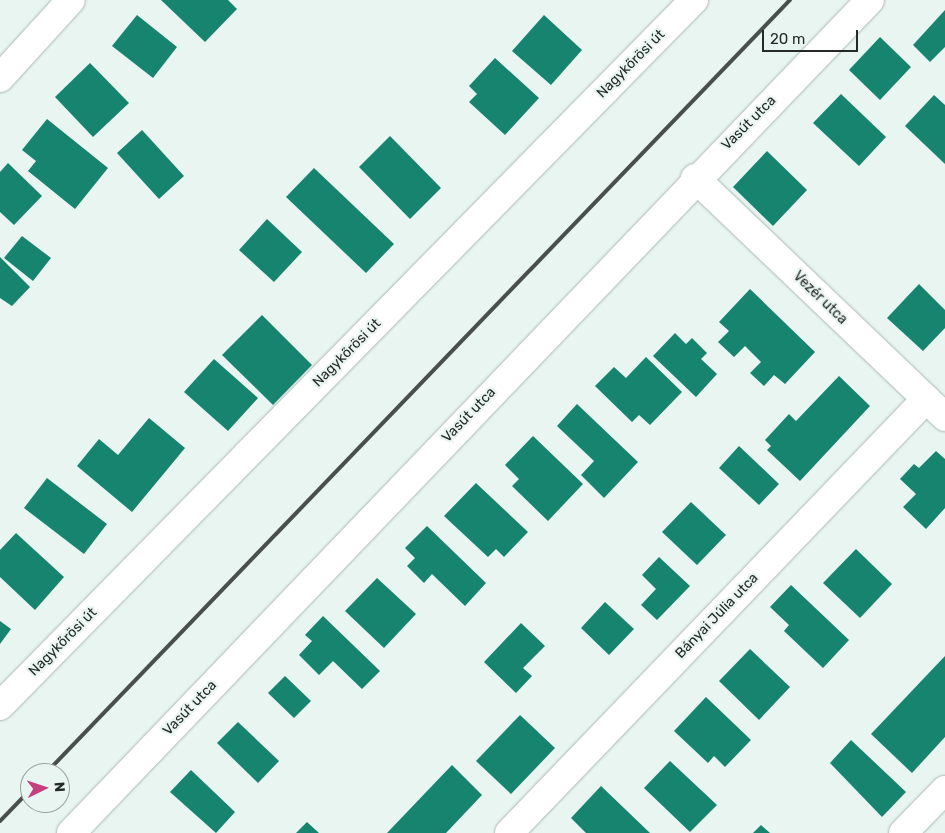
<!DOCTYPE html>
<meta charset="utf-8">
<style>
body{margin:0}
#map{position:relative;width:945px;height:833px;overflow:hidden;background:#e8f5f1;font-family:Rubik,sans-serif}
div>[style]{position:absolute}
.building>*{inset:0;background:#17846f}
.roads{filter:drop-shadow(0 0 1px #abb7b3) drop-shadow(0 0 1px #abb7b3)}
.street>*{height:28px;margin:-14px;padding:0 14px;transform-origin:14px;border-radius:14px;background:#fff}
.secondary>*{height:28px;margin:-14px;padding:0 14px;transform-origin:14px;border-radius:14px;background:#fff}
.rail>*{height:4px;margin:-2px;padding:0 2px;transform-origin:2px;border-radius:2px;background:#494f4d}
span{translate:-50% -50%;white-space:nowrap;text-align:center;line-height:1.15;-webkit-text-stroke:4.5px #e8f5f1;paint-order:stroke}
.street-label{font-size:14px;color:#252a28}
.north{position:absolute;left:20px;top:763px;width:50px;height:50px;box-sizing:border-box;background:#e8f5f1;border:1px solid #9aa4a1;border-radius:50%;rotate:86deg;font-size:14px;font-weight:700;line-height:20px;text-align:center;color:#252a28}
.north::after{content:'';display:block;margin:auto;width:18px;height:22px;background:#c63f7e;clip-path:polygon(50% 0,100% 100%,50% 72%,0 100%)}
.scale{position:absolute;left:762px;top:30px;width:96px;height:22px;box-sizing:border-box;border:2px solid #252a28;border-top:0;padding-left:6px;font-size:15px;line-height:18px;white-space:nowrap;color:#252a28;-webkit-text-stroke:4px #e8f5f1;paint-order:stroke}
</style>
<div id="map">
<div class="building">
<div style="clip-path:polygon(161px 0,228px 0,237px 9px,205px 42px)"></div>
<div style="clip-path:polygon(945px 10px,945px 47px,930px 62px,913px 45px)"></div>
<div style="clip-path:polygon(137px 15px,177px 47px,153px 78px,112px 46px)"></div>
<div style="clip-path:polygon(544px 15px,582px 50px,551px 85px,512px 51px)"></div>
<div style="clip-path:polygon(880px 37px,911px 67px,880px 100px,849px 70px)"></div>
<div style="clip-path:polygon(495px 58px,539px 98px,505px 135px,469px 102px,477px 94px,469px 86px)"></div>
<div style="clip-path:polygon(90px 63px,129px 103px,93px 137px,55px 97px)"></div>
<div style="clip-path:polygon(841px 94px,886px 137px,859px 166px,813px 123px)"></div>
<div style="clip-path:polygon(934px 95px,945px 105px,945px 164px,905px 126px)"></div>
<div style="clip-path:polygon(47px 119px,108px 168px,75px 209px,28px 171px,36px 161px,22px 150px)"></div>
<div style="clip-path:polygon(142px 130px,184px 176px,159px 199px,117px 153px)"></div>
<div style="clip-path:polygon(390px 136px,441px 188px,410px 219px,359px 167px)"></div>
<div style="clip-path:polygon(767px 151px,807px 190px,773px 226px,733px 187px)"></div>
<div style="clip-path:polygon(8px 163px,42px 196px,14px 225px,0 212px,0 172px)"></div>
<div style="clip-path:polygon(314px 168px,394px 244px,366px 273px,286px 197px)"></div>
<div style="clip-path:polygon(267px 219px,302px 252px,274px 282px,239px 250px)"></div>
<div style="clip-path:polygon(22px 236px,51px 258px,33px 281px,4px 258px)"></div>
<div style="clip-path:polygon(0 257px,30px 287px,12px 306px,0 298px)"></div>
<div style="clip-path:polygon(919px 284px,945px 310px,945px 328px,923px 351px,887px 318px)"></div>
<div style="clip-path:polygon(750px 289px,815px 352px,785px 384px,774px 375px,764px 386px,750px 373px,761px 362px,745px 346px,734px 357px,718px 342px,729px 331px,719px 322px)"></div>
<div style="clip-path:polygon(262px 315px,312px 365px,273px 405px,222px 355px)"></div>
<div style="clip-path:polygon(675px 333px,686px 344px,692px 338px,707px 353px,701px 359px,717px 374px,696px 397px,653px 356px)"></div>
<div style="clip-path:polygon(646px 357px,682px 392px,650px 425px,639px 415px,632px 422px,595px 386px,614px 367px,626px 378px)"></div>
<div style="clip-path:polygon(214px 359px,258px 398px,228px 431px,184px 392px)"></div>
<div style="clip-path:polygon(839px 376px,870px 406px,800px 481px,767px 450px,771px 446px,765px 440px,789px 414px,796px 421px)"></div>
<div style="clip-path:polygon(577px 404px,638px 462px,604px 498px,581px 475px,594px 461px,557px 426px)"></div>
<div style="clip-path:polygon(149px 418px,185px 448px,132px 512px,77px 466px,99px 439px,118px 455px)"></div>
<div style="clip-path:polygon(533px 436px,583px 484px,548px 521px,512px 486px,519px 479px,505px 465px)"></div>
<div style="clip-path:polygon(739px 446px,779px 484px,759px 505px,719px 468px)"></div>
<div style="clip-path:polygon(936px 451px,945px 459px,945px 508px,926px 529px,903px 507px,916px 494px,900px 479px,914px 464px,919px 468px)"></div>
<div style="clip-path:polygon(47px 478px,107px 524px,84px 554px,24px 508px)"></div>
<div style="clip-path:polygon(476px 483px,528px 532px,504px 557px,496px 549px,488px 557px,444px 516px)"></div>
<div style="clip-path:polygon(691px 502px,726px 535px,697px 565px,662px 532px)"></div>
<div style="clip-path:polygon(427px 526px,486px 583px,465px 606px,432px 574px,424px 583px,407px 566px,415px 558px,405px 548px)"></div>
<div style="clip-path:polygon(16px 533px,64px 577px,35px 610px,0 577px,0 550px)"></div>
<div style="clip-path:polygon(856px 549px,892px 584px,860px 618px,823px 583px)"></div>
<div style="clip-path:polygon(659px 557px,690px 586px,657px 620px,641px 605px,656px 589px,642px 575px)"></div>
<div style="clip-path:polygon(377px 578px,416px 614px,384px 648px,345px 611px)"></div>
<div style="clip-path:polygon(791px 585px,849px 640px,823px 668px,784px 631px,789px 625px,770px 607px)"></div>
<div style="clip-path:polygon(605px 602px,634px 629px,609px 655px,581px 628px)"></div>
<div style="clip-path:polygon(323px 616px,380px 671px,362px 689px,333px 661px,319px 675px,299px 655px,312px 641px,305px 635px)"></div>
<div style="clip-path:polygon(0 621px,11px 629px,0 644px)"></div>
<div style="clip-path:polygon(521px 623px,545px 646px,523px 668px,532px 676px,516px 693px,484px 662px)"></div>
<div style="clip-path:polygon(750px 649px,790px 687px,759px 720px,719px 681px)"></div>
<div style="clip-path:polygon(945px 656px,945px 737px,912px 773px,871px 734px)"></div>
<div style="clip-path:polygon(285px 676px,311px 701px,294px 718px,268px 693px)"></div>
<div style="clip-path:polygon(706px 697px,751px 740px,725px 767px,714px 756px,708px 763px,674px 731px)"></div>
<div style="clip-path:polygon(520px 715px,555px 748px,511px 794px,476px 761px)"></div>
<div style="clip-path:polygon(238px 722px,279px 761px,258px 783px,217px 743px)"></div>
<div style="clip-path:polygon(851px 740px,906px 792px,882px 817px,830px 763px)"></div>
<div style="clip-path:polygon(670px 761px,717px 805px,690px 832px,644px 788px)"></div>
<div style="clip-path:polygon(452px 765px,482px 795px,446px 833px,387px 833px)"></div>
<div style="clip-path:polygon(191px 770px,235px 812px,216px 833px,170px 792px)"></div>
<div style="clip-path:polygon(601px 786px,650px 833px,586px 833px,571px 818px)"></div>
<div style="clip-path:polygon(307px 822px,319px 833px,296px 833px)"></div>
<div style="clip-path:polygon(761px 825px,770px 833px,753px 833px)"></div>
</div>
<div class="roads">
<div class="street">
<div style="left:0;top:78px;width:105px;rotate:-47.7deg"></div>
<div style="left:695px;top:178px;width:346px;rotate:43.7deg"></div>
<div style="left:509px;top:833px;width:602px;rotate:-46.14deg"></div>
<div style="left:903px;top:833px;width:60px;rotate:-45.7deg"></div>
</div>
<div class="secondary">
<div style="left:0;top:706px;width:990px;rotate:-45.49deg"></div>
<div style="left:71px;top:833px;width:1154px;rotate:-46.19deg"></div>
</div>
</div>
<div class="rail">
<div style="left:46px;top:773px;width:1073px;rotate:-46.1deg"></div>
<div style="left:0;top:821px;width:43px;rotate:-45.9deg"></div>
</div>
<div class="street-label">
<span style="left:631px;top:64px;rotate:-45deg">Nagykőrösi út</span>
<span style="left:749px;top:123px;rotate:-45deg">Vasút utca</span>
<span style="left:820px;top:298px;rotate:44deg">Vezér utca</span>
<span style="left:347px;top:353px;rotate:-45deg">Nagykőrösi út</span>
<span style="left:469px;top:415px;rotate:-46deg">Vasút utca</span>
<span style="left:717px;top:616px;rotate:-46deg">Bányai Júlia utca</span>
<span style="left:63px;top:642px;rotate:-45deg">Nagykőrösi út</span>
<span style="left:190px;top:708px;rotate:-46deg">Vasút utca</span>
</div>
<div class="north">N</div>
<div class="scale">20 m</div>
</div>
